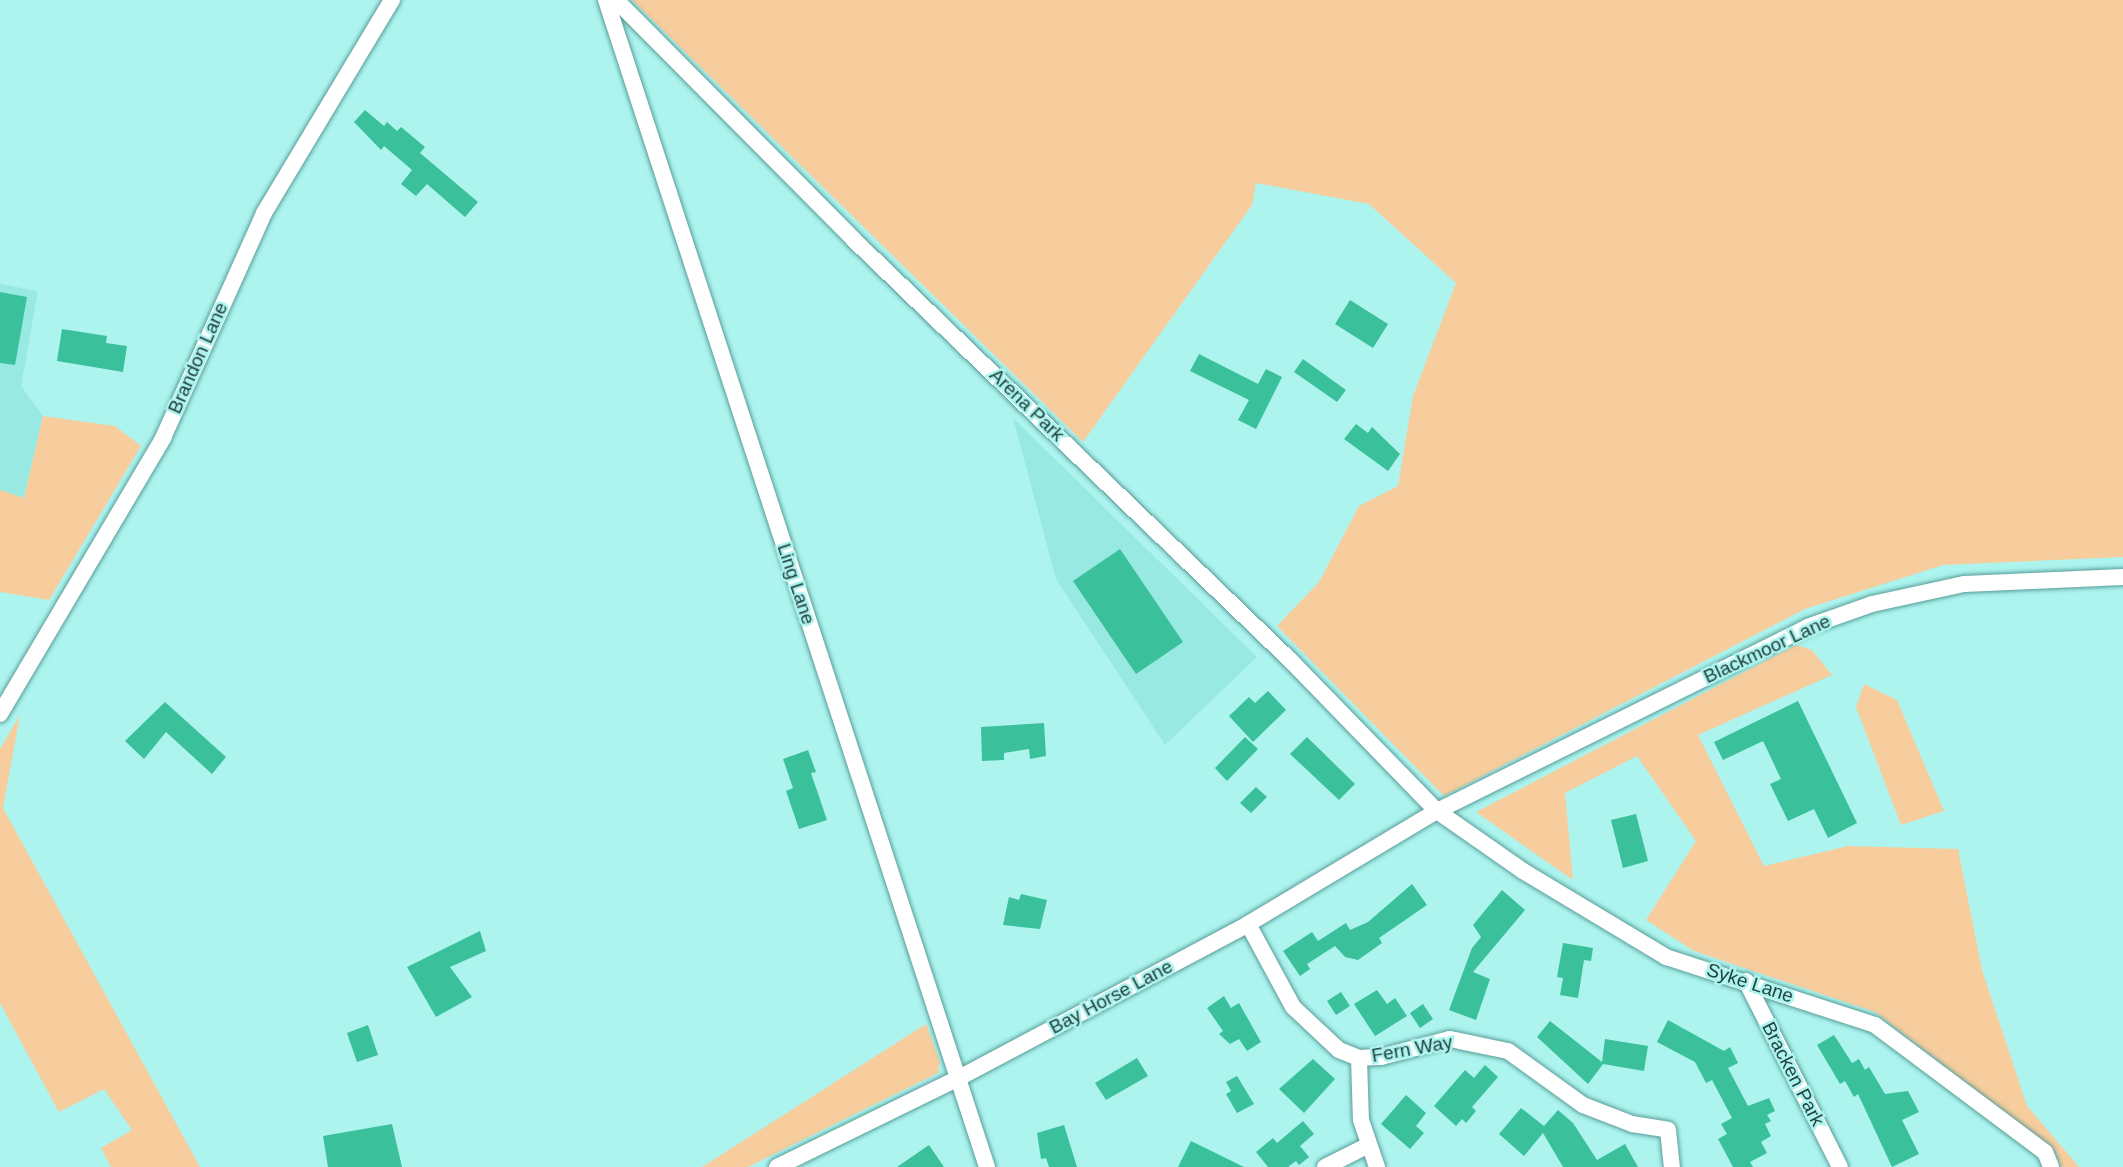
<!DOCTYPE html>
<style>
body{margin:0}
#map{position:relative;width:2123px;height:1167px;overflow:hidden;background:#adf4ef;font-family:Helvetica,sans-serif}
div>[style]{position:absolute}
.built>*{inset:0;background:#98e9e2}
.green>*{inset:0;background:#f7cd9e}
.building>*{inset:0;background:#3ac09a}
.roads{filter:drop-shadow(0 0 2px #589d98) drop-shadow(0 0 2px #589d98)}
.minor>*{height:16px;margin:-8px;padding:0 8px;transform-origin:8px;border-radius:8px;background:#fff}
span{translate:-50% -50%;white-space:nowrap;text-align:center;line-height:1.15;-webkit-text-stroke:5px #adf4ef;paint-order:stroke}
.street-label{font-size:19px;color:#23403e}
</style>
<div id="map">
<div class="built">
<div style="clip-path:polygon(0 284px,38px 291px,21px 386px,43px 416px,24px 498px,0 490px)"></div>
<div style="clip-path:polygon(1013px 418px,1257px 657px,1165px 745px,1056px 579px)"></div>
</div>
<div class="green">
<div style="clip-path:polygon(632px 0,2123px 0,2123px 557px,1943px 565px,1805px 609px,1444px 796px,1277px 626px,1319px 582px,1359px 506px,1398px 486px,1413px 396px,1456px 283px,1369px 204px,1256px 183px,1252px 205px,1083px 442px)"></div>
<div style="clip-path:polygon(43px 416px,115px 426px,141px 446px,49px 600px,0 592px,0 490px,24px 498px)"></div>
<div style="clip-path:polygon(1796px 645px,1812px 650px,1832px 675px,1698px 735px,1764px 866px,1848px 846px,1958px 849px,1982px 970px,2027px 1106px,2079px 1167px,2061px 1167px,2055px 1152px,1875px 1012px,1694px 951px,1646px 920px,1696px 841px,1637px 756px,1565px 793px,1573px 880px,1476px 812px)"></div>
<div style="clip-path:polygon(1864px 684px,1897px 700px,1944px 811px,1901px 825px,1856px 707px)"></div>
<div style="clip-path:polygon(20px 715px,3px 808px,200px 1167px,111px 1167px,101px 1148px,132px 1130px,104px 1089px,59px 1112px,0 1003px,0 749px)"></div>
<div style="clip-path:polygon(926px 1024px,940px 1062px,938px 1073px,748px 1167px,702px 1167px)"></div>
</div>
<div class="building">
<div style="clip-path:polygon(365px 110px,384px 126px,387px 122px,397px 131px,401px 127px,425px 147px,420px 153px,478px 202px,465px 217px,427px 184px,416px 196px,401px 184px,412px 170px,384px 146px,381px 150px,354px 122px)"></div>
<div style="clip-path:polygon(0 292px,27px 297px,15px 365px,0 363px)"></div>
<div style="clip-path:polygon(1350px 300px,1388px 324px,1373px 348px,1335px 324px)"></div>
<div style="clip-path:polygon(62px 329px,107px 336px,106px 343px,127px 346px,123px 372px,57px 361px)"></div>
<div style="clip-path:polygon(1199px 354px,1258px 384px,1266px 369px,1282px 377px,1256px 429px,1238px 420px,1249px 400px,1190px 371px)"></div>
<div style="clip-path:polygon(1303px 359px,1346px 390px,1337px 402px,1294px 372px)"></div>
<div style="clip-path:polygon(1356px 424px,1368px 433px,1372px 427px,1400px 454px,1388px 471px,1344px 439px)"></div>
<div style="clip-path:polygon(1120px 549px,1183px 642px,1136px 674px,1073px 581px)"></div>
<div style="clip-path:polygon(1268px 691px,1286px 710px,1253px 742px,1229px 716px,1249px 697px,1255px 703px)"></div>
<div style="clip-path:polygon(1798px 701px,1857px 823px,1828px 838px,1814px 809px,1788px 821px,1770px 784px,1781px 779px,1763px 741px,1723px 760px,1714px 742px)"></div>
<div style="clip-path:polygon(165px 702px,226px 757px,212px 774px,166px 732px,144px 759px,125px 741px)"></div>
<div style="clip-path:polygon(1044px 723px,1046px 756px,1030px 759px,1029px 749px,1004px 753px,1004px 760px,982px 761px,981px 727px)"></div>
<div style="clip-path:polygon(1245px 737px,1258px 749px,1227px 781px,1215px 768px)"></div>
<div style="clip-path:polygon(1307px 737px,1355px 784px,1339px 800px,1290px 754px)"></div>
<div style="clip-path:polygon(808px 750px,816px 772px,811px 773px,827px 820px,799px 829px,786px 791px,793px 788px,783px 759px)"></div>
<div style="clip-path:polygon(1256px 787px,1267px 797px,1251px 813px,1240px 803px)"></div>
<div style="clip-path:polygon(1636px 814px,1648px 861px,1623px 868px,1611px 820px)"></div>
<div style="clip-path:polygon(1412px 884px,1427px 905px,1379px 938px,1382px 943px,1358px 960px,1345px 957px,1335px 946px,1307px 964px,1310px 969px,1300px 976px,1283px 951px,1312px 932px,1318px 941px,1346px 923px,1350px 930px,1368px 922px)"></div>
<div style="clip-path:polygon(1502px 890px,1525px 910px,1473px 972px,1490px 979px,1476px 1020px,1449px 1010px,1472px 948px,1481px 937px,1473px 925px)"></div>
<div style="clip-path:polygon(1021px 894px,1047px 900px,1040px 929px,1003px 925px,1009px 897px,1019px 900px)"></div>
<div style="clip-path:polygon(480px 931px,486px 951px,450px 967px,472px 997px,436px 1017px,407px 967px)"></div>
<div style="clip-path:polygon(1563px 943px,1593px 948px,1591px 961px,1584px 960px,1578px 998px,1560px 995px,1563px 978px,1557px 977px)"></div>
<div style="clip-path:polygon(1377px 990px,1387px 1004px,1395px 998px,1407px 1016px,1375px 1036px,1354px 1004px)"></div>
<div style="clip-path:polygon(1341px 992px,1350px 1006px,1336px 1015px,1327px 1001px)"></div>
<div style="clip-path:polygon(1224px 996px,1231px 1008px,1239px 1003px,1261px 1042px,1247px 1051px,1239px 1039px,1230px 1044px,1219px 1034px,1223px 1031px,1207px 1008px)"></div>
<div style="clip-path:polygon(1423px 1004px,1433px 1019px,1420px 1028px,1410px 1013px)"></div>
<div style="clip-path:polygon(1668px 1020px,1724px 1051px,1730px 1047px,1738px 1063px,1728px 1068px,1748px 1106px,1769px 1098px,1775px 1111px,1767px 1115px,1771px 1121px,1765px 1124px,1771px 1136px,1761px 1142px,1767px 1153px,1750px 1162px,1753px 1167px,1733px 1167px,1718px 1139px,1727px 1134px,1721px 1124px,1732px 1118px,1712px 1080px,1706px 1083px,1695px 1062px,1657px 1042px)"></div>
<div style="clip-path:polygon(1550px 1021px,1602px 1062px,1605px 1039px,1648px 1046px,1644px 1071px,1603px 1064px,1588px 1084px,1537px 1037px)"></div>
<div style="clip-path:polygon(368px 1025px,378px 1055px,357px 1062px,347px 1033px)"></div>
<div style="clip-path:polygon(1834px 1035px,1852px 1063px,1859px 1059px,1865px 1070px,1869px 1067px,1885px 1094px,1908px 1091px,1919px 1112px,1902px 1120px,1919px 1154px,1892px 1167px,1858px 1094px,1854px 1097px,1845px 1081px,1840px 1084px,1817px 1045px)"></div>
<div style="clip-path:polygon(1137px 1058px,1148px 1076px,1106px 1100px,1095px 1083px)"></div>
<div style="clip-path:polygon(1313px 1059px,1335px 1079px,1304px 1113px,1279px 1089px)"></div>
<div style="clip-path:polygon(1485px 1065px,1498px 1077px,1472px 1107px,1476px 1111px,1466px 1123px,1462px 1119px,1456px 1126px,1434px 1106px,1465px 1070px,1474px 1078px)"></div>
<div style="clip-path:polygon(1237px 1076px,1254px 1104px,1237px 1113px,1226px 1094px,1231px 1091px,1226px 1082px)"></div>
<div style="clip-path:polygon(1406px 1095px,1426px 1113px,1416px 1126px,1424px 1133px,1410px 1149px,1381px 1124px)"></div>
<div style="clip-path:polygon(1521px 1108px,1544px 1126px,1558px 1110px,1573px 1123px,1597px 1160px,1625px 1144px,1638px 1167px,1563px 1167px,1543px 1133px,1524px 1156px,1499px 1134px)"></div>
<div style="clip-path:polygon(1303px 1121px,1314px 1134px,1300px 1146px,1309px 1157px,1299px 1165px,1296px 1161px,1288px 1167px,1268px 1167px,1256px 1152px,1273px 1138px,1277px 1143px)"></div>
<div style="clip-path:polygon(392px 1124px,402px 1167px,328px 1167px,323px 1136px)"></div>
<div style="clip-path:polygon(1064px 1125px,1077px 1167px,1049px 1167px,1046px 1158px,1041px 1159px,1037px 1133px)"></div>
<div style="clip-path:polygon(1191px 1141px,1244px 1167px,1178px 1167px)"></div>
<div style="clip-path:polygon(929px 1145px,944px 1167px,897px 1167px)"></div>
</div>
<div class="roads">
<div class="minor">
<div style="left:606px;top:0;width:1228px;rotate:71.92deg"></div>
<div style="left:616px;top:0;width:338px;rotate:45.2deg"></div>
<div style="left:854px;top:240px;width:607px;rotate:43.93deg"></div>
<div style="left:1291px;top:661px;width:209px;rotate:45.8deg"></div>
<div style="left:1437px;top:811px;width:105px;rotate:34.9deg"></div>
<div style="left:1523px;top:871px;width:167px;rotate:31deg"></div>
<div style="left:1666px;top:957px;width:220px;rotate:18deg"></div>
<div style="left:1875px;top:1025px;width:212px;rotate:36.8deg"></div>
<div style="left:2045px;top:1152px;width:16px;rotate:68deg"></div>
<div style="left:0;top:714px;width:321px;rotate:-59.4deg"></div>
<div style="left:163px;top:438px;width:247px;rotate:-65.8deg"></div>
<div style="left:264px;top:213px;width:249px;rotate:-59deg"></div>
<div style="left:1248px;top:924px;width:94px;rotate:61.5deg"></div>
<div style="left:1293px;top:1007px;width:63px;rotate:43.1deg"></div>
<div style="left:1339px;top:1050px;width:22px;rotate:22deg"></div>
<div style="left:1359px;top:1058px;width:22px;rotate:-3deg"></div>
<div style="left:1381px;top:1057px;width:71px;rotate:-14.6deg"></div>
<div style="left:1450px;top:1039px;width:59px;rotate:11.7deg"></div>
<div style="left:1508px;top:1051px;width:92px;rotate:35.8deg"></div>
<div style="left:1583px;top:1105px;width:53px;rotate:21.2deg"></div>
<div style="left:1632px;top:1124px;width:36px;rotate:9deg"></div>
<div style="left:1668px;top:1130px;width:37px;rotate:84deg"></div>
<div style="left:1746px;top:981px;width:208px;rotate:63.2deg"></div>
<div style="left:1359px;top:1058px;width:62px;rotate:88.2deg"></div>
<div style="left:1361px;top:1120px;width:50px;rotate:71.2deg"></div>
<div style="left:777px;top:1167px;width:200px;rotate:-26.1deg"></div>
<div style="left:957px;top:1079px;width:330px;rotate:-28deg"></div>
<div style="left:1248px;top:924px;width:220px;rotate:-30.9deg"></div>
<div style="left:1437px;top:811px;width:413px;rotate:-26.4deg"></div>
<div style="left:1807px;top:627px;width:69px;rotate:-19.5deg"></div>
<div style="left:1872px;top:604px;width:94px;rotate:-12.3deg"></div>
<div style="left:1964px;top:584px;width:159px;rotate:-2.5deg"></div>
<div style="left:1325px;top:1167px;width:47px;rotate:-26.6deg"></div>
</div>
</div>
<div class="street-label">
<span style="left:198px;top:358px;rotate:-66deg">Brandon Lane</span>
<span style="left:1027px;top:405px;rotate:44deg">Arena Park</span>
<span style="left:796px;top:584px;rotate:72deg">Ling Lane</span>
<span style="left:1767px;top:649px;rotate:-25deg">Blackmoor Lane</span>
<span style="left:1750px;top:983px;rotate:18deg">Syke Lane</span>
<span style="left:1111px;top:997px;rotate:-28deg">Bay Horse Lane</span>
<span style="left:1412px;top:1049px;rotate:-10deg">Fern Way</span>
<span style="left:1793px;top:1074px;rotate:63deg">Bracken Park</span>
</div>
</div>
